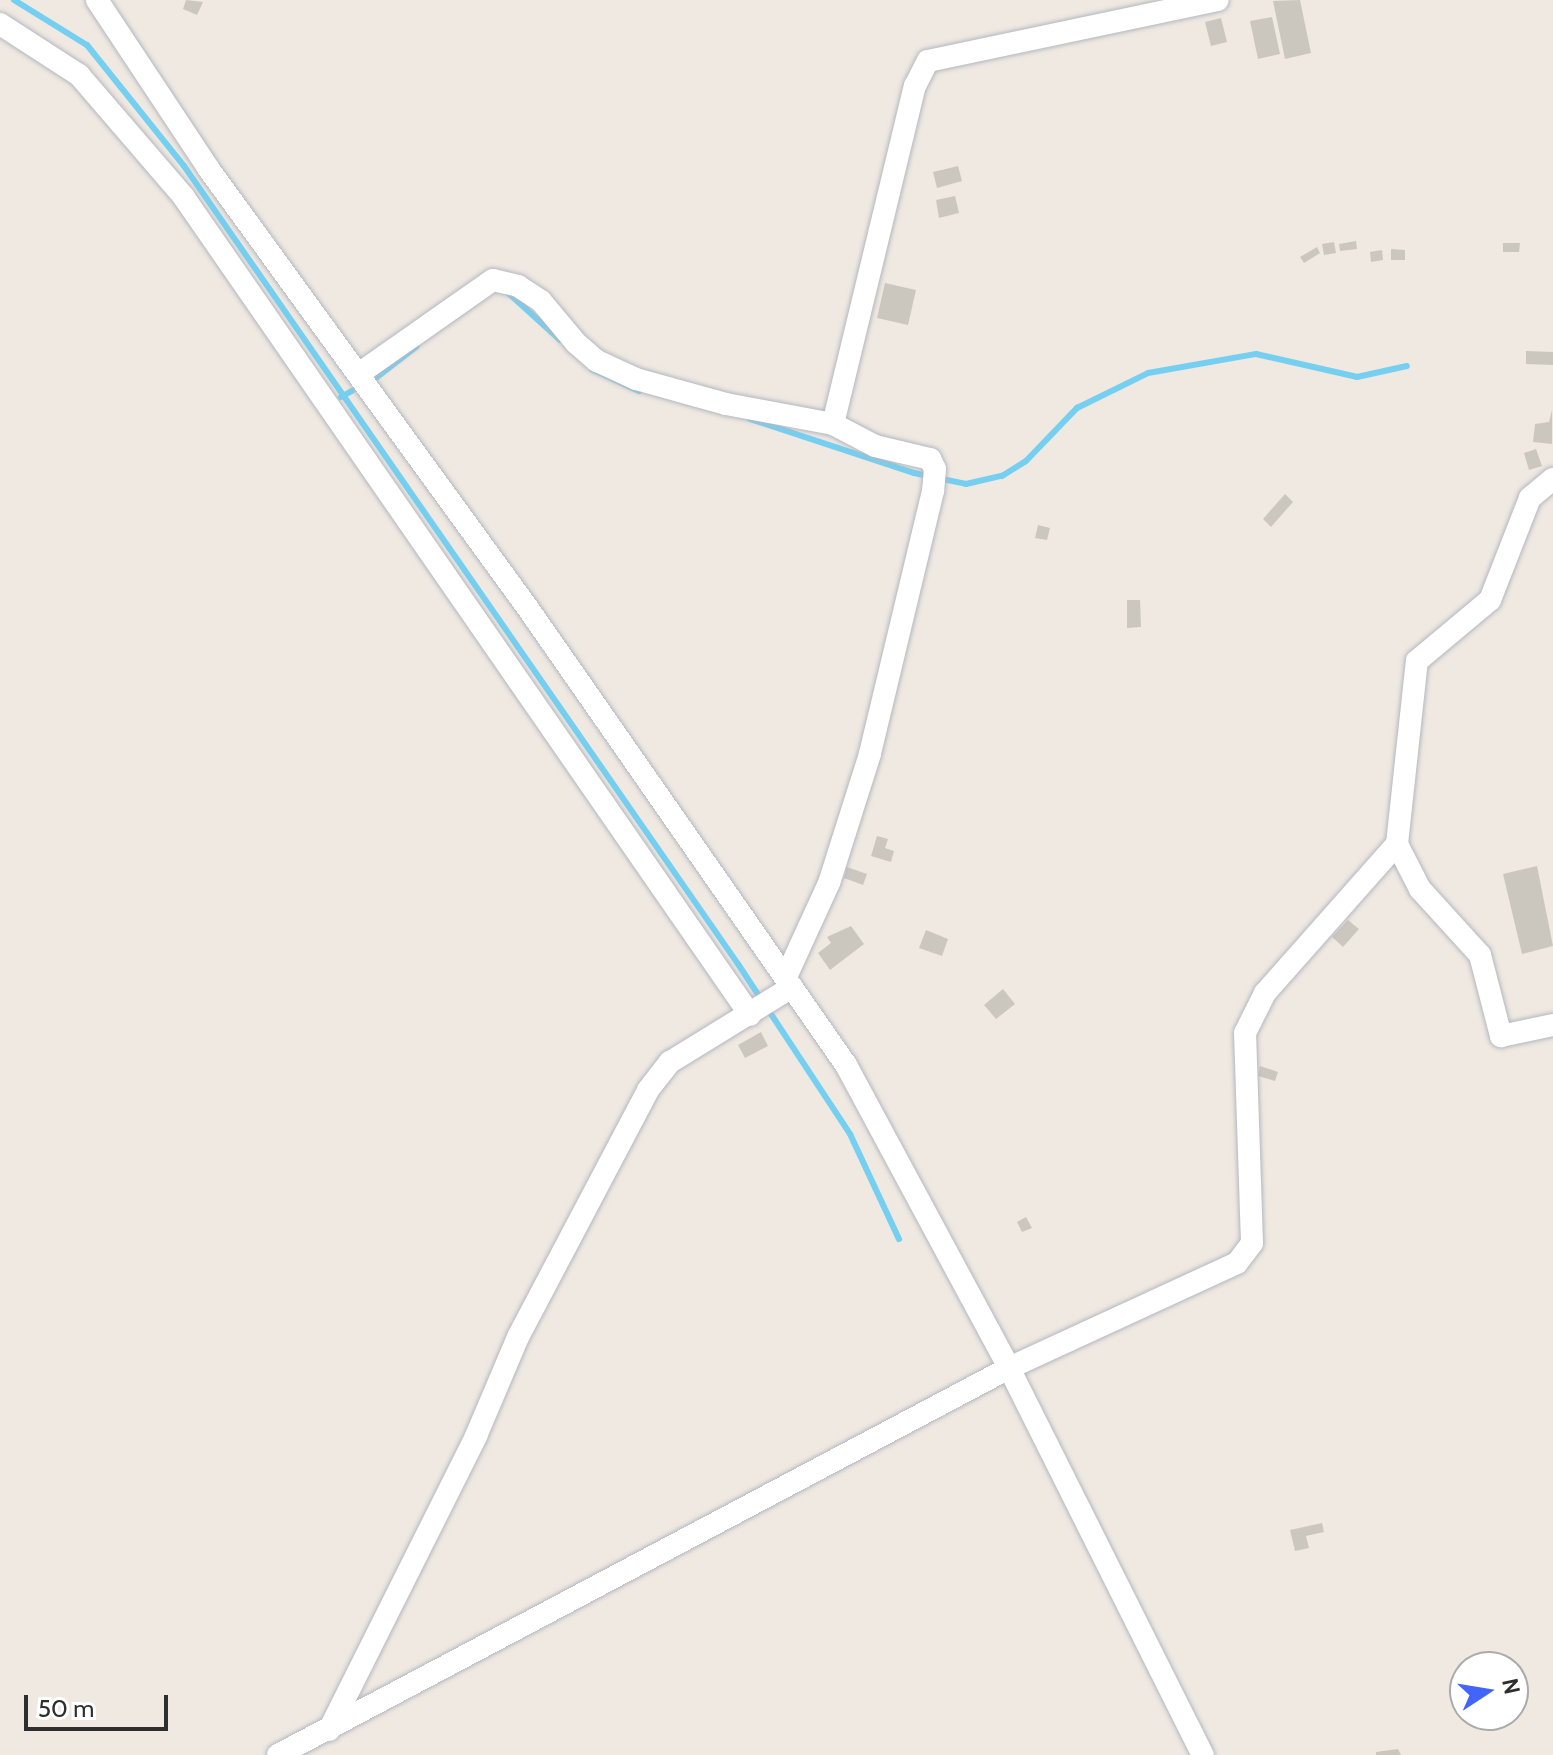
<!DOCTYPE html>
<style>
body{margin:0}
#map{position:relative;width:1553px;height:1755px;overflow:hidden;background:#efe9e1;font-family:Cabin,sans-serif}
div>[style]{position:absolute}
.stream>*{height:6px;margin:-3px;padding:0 3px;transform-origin:3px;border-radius:3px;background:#75cff0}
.building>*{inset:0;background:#cbc7bf}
.roads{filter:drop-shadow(0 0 2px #b4b7c1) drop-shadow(0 0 2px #b4b7c1)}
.minor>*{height:22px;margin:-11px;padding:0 11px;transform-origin:11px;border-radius:11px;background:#fff}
span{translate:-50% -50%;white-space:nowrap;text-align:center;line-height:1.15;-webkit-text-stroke:6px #fff;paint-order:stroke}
.north{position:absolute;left:1449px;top:1651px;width:80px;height:80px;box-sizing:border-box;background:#fff;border:2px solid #ababab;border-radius:50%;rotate:78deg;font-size:22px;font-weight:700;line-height:32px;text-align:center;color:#2e2e2e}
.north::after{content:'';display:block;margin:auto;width:28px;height:36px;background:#4264fb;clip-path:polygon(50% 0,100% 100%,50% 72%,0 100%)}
.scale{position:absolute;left:24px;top:1695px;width:144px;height:36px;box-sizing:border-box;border:4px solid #2e2e2e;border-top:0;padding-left:10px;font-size:24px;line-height:28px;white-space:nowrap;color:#2e2e2e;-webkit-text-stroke:6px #fff;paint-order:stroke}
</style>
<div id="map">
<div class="stream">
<div style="left:14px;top:0;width:86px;rotate:31.7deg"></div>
<div style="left:87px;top:45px;width:155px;rotate:51.3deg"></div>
<div style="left:184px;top:166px;width:971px;rotate:55.23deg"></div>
<div style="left:738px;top:964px;width:204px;rotate:56.6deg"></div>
<div style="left:850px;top:1134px;width:116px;rotate:65deg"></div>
<div style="left:506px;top:291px;width:73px;rotate:42.2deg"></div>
<div style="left:592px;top:369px;width:52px;rotate:25.1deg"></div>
<div style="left:376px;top:378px;width:51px;rotate:-37.8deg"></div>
<div style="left:341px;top:397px;width:13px;rotate:-29deg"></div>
<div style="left:750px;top:419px;width:173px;rotate:18.2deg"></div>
<div style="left:914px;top:473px;width:53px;rotate:11.9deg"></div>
<div style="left:966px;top:484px;width:37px;rotate:-13deg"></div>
<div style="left:1002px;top:476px;width:28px;rotate:-32deg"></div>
<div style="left:1026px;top:461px;width:74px;rotate:-46.1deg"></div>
<div style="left:1077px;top:408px;width:79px;rotate:-26.2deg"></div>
<div style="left:1148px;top:373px;width:110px;rotate:-10deg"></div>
<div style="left:1256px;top:354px;width:104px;rotate:12.8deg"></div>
<div style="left:1357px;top:377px;width:51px;rotate:-12.4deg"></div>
</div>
<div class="building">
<div style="clip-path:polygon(186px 0,203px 2px,197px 15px,183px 9px)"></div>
<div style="clip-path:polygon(1300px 0,1311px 53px,1285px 59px,1273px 1px)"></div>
<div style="clip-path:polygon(1272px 17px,1280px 54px,1258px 59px,1250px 21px)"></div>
<div style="clip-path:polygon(1221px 18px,1227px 42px,1211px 46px,1205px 22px)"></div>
<div style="clip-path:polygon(958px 166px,962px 181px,937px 188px,933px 172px)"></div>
<div style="clip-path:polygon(955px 196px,959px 213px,939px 218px,936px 200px)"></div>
<div style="clip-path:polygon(1356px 241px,1357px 249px,1340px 251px,1339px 244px)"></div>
<div style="clip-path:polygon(1334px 242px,1336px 253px,1324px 255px,1322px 244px)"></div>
<div style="clip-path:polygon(1503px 243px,1520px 243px,1519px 252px,1503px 252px)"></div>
<div style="clip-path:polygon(1317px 247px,1320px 253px,1304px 263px,1300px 257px)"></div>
<div style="clip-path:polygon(1391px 249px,1405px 250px,1405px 260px,1391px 260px)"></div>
<div style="clip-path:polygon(1382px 250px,1383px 260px,1371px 262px,1370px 252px)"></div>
<div style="clip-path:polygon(885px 283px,916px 290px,908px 325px,877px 318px)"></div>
<div style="clip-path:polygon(1526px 351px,1553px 352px,1553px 365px,1526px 364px)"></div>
<div style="clip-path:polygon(1552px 410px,1552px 444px,1533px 442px,1535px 424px,1549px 422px)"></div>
<div style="clip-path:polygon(1536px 449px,1542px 466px,1529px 470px,1524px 453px)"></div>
<div style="clip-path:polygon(1285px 494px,1293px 502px,1271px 527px,1263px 519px)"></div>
<div style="clip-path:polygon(1038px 525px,1050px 528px,1047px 540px,1035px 538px)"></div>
<div style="clip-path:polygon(1127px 600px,1140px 600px,1141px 627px,1127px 628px)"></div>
<div style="clip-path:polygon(877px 836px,888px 839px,885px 848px,894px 851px,891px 862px,871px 856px)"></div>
<div style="clip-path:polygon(1537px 866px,1553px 946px,1522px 954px,1503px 874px)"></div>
<div style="clip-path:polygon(847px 867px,867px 874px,863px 885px,844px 878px)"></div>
<div style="clip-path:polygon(1348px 920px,1359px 929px,1343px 947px,1332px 937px)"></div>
<div style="clip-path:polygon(851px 926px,864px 944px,830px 970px,818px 953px,831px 943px,827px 937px)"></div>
<div style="clip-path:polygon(926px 930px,948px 939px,942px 956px,919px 948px)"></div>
<div style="clip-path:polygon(1003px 989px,1015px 1004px,996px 1019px,984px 1005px)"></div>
<div style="clip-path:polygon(761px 1032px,768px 1046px,745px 1058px,738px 1045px)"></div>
<div style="clip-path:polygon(1260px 1066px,1278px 1072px,1275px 1081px,1258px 1076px)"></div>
<div style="clip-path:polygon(1026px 1217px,1032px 1228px,1022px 1232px,1017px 1222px)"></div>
<div style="clip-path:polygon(1322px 1523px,1324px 1532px,1306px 1536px,1309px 1548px,1295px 1551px,1290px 1530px)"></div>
<div style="clip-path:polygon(1398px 1749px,1401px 1755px,1376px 1755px,1376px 1752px)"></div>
</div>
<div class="roads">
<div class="minor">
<div style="left:97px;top:0;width:201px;rotate:56.5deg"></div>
<div style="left:208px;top:168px;width:543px;rotate:54deg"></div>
<div style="left:527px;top:607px;width:558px;rotate:55.14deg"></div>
<div style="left:846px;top:1065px;width:344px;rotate:61.7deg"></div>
<div style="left:1009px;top:1368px;width:433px;rotate:63.4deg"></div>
<div style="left:0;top:24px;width:94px;rotate:32.8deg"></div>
<div style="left:79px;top:75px;width:160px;rotate:49.3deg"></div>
<div style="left:183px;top:196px;width:996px;rotate:55.3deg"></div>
<div style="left:360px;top:373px;width:162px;rotate:-35deg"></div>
<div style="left:493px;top:280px;width:26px;rotate:13deg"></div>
<div style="left:518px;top:286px;width:27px;rotate:33deg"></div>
<div style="left:541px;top:301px;width:55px;rotate:50.2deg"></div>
<div style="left:576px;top:343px;width:28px;rotate:41deg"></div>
<div style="left:597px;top:361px;width:43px;rotate:24.8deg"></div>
<div style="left:636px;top:379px;width:93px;rotate:15.5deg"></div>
<div style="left:726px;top:404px;width:109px;rotate:10.6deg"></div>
<div style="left:833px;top:424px;width:47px;rotate:27.6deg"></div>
<div style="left:875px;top:446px;width:57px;rotate:13.3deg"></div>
<div style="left:930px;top:459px;width:11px;rotate:63deg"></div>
<div style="left:935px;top:469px;width:22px;rotate:95deg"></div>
<div style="left:933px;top:491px;width:270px;rotate:103.5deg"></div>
<div style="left:870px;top:754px;width:135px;rotate:107.6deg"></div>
<div style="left:829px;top:883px;width:103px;rotate:114.6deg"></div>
<div style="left:833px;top:424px;width:348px;rotate:-76.4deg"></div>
<div style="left:915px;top:86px;width:28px;rotate:-63deg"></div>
<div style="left:928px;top:61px;width:296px;rotate:-11.9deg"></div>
<div style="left:1397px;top:844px;width:51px;rotate:62.9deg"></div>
<div style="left:1420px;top:889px;width:89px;rotate:47.7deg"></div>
<div style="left:1480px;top:955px;width:84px;rotate:75.5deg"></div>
<div style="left:1501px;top:1036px;width:53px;rotate:-11.9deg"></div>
<div style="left:329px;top:1730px;width:329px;rotate:-63.4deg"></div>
<div style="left:476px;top:1436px;width:108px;rotate:-67deg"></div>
<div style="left:518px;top:1337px;width:279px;rotate:-62.2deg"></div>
<div style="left:648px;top:1090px;width:36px;rotate:-52deg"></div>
<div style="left:670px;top:1062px;width:143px;rotate:-31.6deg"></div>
<div style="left:278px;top:1755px;width:827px;rotate:-27.9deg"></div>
<div style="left:1009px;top:1368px;width:251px;rotate:-24.7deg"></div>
<div style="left:1237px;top:1263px;width:25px;rotate:-53deg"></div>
<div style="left:1252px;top:1243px;width:210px;rotate:-91.9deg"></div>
<div style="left:1245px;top:1033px;width:45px;rotate:-63.4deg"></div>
<div style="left:1265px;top:993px;width:199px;rotate:-48.5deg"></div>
<div style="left:1397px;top:844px;width:184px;rotate:-83.8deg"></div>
<div style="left:1417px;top:661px;width:95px;rotate:-39.9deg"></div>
<div style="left:1490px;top:600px;width:110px;rotate:-68.6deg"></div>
<div style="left:1530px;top:498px;width:30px;rotate:-40deg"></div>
</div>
</div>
<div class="north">N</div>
<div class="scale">50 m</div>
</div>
